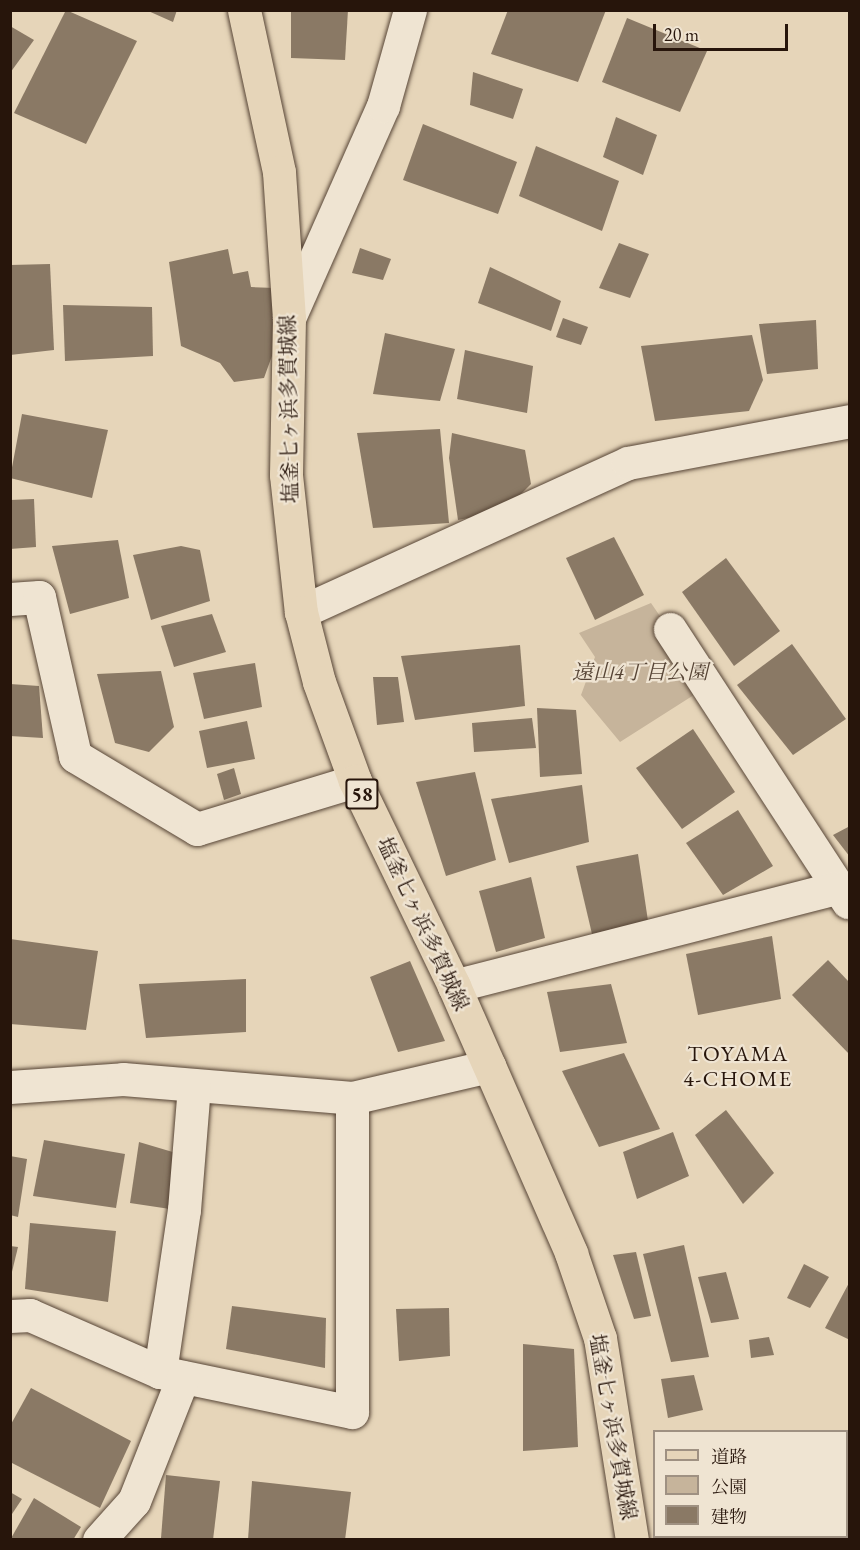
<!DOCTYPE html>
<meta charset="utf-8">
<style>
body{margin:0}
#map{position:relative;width:860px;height:1550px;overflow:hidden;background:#e6d5b9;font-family:"EB Garamond","Noto Serif JP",serif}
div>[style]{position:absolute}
.green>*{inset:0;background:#c6b49b}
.building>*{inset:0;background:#8a7965}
.roads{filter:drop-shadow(0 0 2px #574536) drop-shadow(0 0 2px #574536)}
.street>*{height:33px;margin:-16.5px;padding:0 16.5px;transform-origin:16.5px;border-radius:16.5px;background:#efe4d2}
.primary>*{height:33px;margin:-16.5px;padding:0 16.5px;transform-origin:16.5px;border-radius:16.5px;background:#e6d5b9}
span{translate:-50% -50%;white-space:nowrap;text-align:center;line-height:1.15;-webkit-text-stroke:4.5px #efe4d2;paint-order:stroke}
.shield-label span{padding:2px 4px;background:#efe4d2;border:2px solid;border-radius:4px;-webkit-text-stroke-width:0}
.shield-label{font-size:20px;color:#27150b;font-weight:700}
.street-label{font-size:21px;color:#27150b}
.park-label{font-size:21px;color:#574536;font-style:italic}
.neighbourhood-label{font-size:22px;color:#27150b;letter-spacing:1.5px}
.frame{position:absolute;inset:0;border:12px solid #27150b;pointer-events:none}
.legend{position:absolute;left:653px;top:1430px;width:195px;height:108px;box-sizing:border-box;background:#efe4d2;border:2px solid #9f9182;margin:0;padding:8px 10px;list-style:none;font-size:18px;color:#27150b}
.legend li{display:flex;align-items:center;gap:12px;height:30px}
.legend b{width:30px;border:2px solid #9f9182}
.scale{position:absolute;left:653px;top:24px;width:135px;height:27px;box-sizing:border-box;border:3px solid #27150b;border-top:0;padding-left:8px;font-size:18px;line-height:21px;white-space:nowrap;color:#27150b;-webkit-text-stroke:4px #efe4d2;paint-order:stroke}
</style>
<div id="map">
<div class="green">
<div style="clip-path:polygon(651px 603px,708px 686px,620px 742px,581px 695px,595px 657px,579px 633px)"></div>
</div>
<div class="building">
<div style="clip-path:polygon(66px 10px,137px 41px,86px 144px,14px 113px)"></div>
<div style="clip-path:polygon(146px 10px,177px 10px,173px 22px)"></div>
<div style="clip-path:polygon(291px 10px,348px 10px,345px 60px,291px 58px)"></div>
<div style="clip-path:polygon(508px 10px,606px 10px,578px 82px,491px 54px)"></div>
<div style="clip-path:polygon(627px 18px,707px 51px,680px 112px,602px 82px)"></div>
<div style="clip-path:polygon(10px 26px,34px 40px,10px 73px)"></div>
<div style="clip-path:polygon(473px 72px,523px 89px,513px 119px,470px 105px)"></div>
<div style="clip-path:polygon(616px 117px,657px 135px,643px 175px,603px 157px)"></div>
<div style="clip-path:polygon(423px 124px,517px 162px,498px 214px,403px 180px)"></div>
<div style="clip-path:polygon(536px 146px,619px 181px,602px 231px,519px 196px)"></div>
<div style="clip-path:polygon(619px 243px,649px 254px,630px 298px,599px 288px)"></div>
<div style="clip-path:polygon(360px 248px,391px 259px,383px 280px,352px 273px)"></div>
<div style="clip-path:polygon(228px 249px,233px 274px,248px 271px,251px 287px,275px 288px,282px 328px,264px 378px,234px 382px,220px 363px,181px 346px,169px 262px)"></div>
<div style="clip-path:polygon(50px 264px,54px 350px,10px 355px,10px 265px)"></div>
<div style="clip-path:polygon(490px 267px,561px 301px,551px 331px,478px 303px)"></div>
<div style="clip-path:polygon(63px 305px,152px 307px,153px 356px,65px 361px)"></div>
<div style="clip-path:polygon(563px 318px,588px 327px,581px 345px,556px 337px)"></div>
<div style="clip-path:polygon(816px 320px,818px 369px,767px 374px,759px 324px)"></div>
<div style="clip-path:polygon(385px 333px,455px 349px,440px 401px,373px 394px)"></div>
<div style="clip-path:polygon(752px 335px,763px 380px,749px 411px,655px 421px,641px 346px)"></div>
<div style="clip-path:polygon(465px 350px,533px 366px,527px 413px,457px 399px)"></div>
<div style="clip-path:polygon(22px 414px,108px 430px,92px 498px,10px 478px)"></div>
<div style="clip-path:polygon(440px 429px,449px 523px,373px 528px,357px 433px)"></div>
<div style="clip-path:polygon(452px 433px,525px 450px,531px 484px,504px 511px,458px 520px,449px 458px)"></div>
<div style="clip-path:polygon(34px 499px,36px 547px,10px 549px,10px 500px)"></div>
<div style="clip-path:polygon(614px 537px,644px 595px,595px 620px,566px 558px)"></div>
<div style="clip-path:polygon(118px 540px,129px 598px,70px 614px,52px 546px)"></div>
<div style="clip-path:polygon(181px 546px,200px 550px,210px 601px,151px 620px,133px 555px)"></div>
<div style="clip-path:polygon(726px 558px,780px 631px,734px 666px,682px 592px)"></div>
<div style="clip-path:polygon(212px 614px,226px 652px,174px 667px,161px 626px)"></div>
<div style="clip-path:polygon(792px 644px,846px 719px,793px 755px,737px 685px)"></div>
<div style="clip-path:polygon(520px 645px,525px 706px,415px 720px,401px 656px)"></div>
<div style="clip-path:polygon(255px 663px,262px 707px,204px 719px,193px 673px)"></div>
<div style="clip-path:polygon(161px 671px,174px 727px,149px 752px,115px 743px,97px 674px)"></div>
<div style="clip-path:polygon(373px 677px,398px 677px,404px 722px,377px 725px)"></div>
<div style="clip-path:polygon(10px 684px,39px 686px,43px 738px,10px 736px)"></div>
<div style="clip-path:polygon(537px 708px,576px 710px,582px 774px,540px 777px)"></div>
<div style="clip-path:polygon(532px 718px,536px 748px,474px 752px,472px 723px)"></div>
<div style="clip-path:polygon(247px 721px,255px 759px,207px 768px,199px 731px)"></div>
<div style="clip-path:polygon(693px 729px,735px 792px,682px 829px,636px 768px)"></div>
<div style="clip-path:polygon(234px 768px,241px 794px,224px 800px,217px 774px)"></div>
<div style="clip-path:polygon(475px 772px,496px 860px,446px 876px,416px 782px)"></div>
<div style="clip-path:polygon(582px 785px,589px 842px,509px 863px,491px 799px)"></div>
<div style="clip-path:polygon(738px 810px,773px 866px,723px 895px,686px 843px)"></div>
<div style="clip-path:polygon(850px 826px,850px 857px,833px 835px)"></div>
<div style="clip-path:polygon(638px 854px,648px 921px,592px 934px,576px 866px)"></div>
<div style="clip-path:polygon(531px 877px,545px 938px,496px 952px,479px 891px)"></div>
<div style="clip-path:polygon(772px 936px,781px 999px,698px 1015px,686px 954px)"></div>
<div style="clip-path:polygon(10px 939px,98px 951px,86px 1030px,10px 1024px)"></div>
<div style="clip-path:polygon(828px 960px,850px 983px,850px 1055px,792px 995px)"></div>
<div style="clip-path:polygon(410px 961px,445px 1041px,398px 1052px,370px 977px)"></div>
<div style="clip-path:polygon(246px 979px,246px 1032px,146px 1038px,139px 984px)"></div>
<div style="clip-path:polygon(611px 984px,627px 1043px,560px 1052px,547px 992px)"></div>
<div style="clip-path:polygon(624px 1053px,660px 1129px,599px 1147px,562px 1071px)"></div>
<div style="clip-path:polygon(726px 1110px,774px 1173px,743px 1204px,695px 1135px)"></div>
<div style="clip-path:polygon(673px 1132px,689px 1176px,637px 1199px,623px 1152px)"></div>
<div style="clip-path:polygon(44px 1140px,125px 1154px,116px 1208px,33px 1196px)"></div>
<div style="clip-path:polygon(139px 1142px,176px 1153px,170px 1209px,130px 1203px)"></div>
<div style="clip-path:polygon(10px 1156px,27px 1159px,18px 1217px,10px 1215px)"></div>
<div style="clip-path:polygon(30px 1223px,116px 1231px,108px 1302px,25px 1289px)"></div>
<div style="clip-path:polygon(684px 1245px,709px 1357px,671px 1362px,643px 1254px)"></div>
<div style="clip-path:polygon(10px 1246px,18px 1247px,11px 1276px,10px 1276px)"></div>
<div style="clip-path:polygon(636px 1252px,651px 1316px,634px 1319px,613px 1255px)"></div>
<div style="clip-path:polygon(804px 1264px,829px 1277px,810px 1308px,787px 1298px)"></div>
<div style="clip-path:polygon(726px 1272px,739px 1319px,711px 1323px,698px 1277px)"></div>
<div style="clip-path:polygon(850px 1281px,850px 1340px,825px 1328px)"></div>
<div style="clip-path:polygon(232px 1306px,326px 1318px,325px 1368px,226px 1349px)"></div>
<div style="clip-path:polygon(449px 1308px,450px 1356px,399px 1361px,396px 1309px)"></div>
<div style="clip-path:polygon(769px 1337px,774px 1355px,751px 1358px,749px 1340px)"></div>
<div style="clip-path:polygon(523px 1344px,574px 1349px,578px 1447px,523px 1451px)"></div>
<div style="clip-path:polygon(694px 1375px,703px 1410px,668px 1418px,661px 1379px)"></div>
<div style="clip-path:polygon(31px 1388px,131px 1441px,100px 1508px,10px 1462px,10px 1426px)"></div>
<div style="clip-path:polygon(166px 1475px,220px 1481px,213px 1540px,161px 1538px)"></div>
<div style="clip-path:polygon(252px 1481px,351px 1492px,345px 1540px,248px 1540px)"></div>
<div style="clip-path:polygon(10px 1492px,22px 1499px,10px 1517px)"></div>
<div style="clip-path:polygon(34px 1498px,81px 1527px,73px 1540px,10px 1540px)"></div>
</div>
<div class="roads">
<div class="street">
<div style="left:289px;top:318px;width:232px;rotate:-66.1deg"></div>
<div style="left:383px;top:106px;width:100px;rotate:-74.3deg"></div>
<div style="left:10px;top:599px;width:29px;rotate:-4deg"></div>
<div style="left:39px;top:597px;width:163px;rotate:77.2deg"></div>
<div style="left:75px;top:756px;width:142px;rotate:30.9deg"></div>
<div style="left:197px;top:829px;width:165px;rotate:-16.9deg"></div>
<div style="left:301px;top:612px;width:359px;rotate:-24.5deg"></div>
<div style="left:628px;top:463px;width:226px;rotate:-10.7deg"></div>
<div style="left:670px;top:629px;width:326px;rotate:56.9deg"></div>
<div style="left:454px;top:986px;width:394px;rotate:-14.4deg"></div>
<div style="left:10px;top:1087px;width:113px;rotate:-4deg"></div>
<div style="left:123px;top:1079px;width:230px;rotate:4.7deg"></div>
<div style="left:352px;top:1098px;width:141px;rotate:-13.1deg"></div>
<div style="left:10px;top:1316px;width:20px;rotate:-3deg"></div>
<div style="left:30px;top:1315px;width:142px;rotate:23.7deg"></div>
<div style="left:160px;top:1372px;width:196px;rotate:11.8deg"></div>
<div style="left:352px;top:1412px;width:314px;rotate:-90deg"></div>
<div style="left:160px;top:1372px;width:164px;rotate:-81.6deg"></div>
<div style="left:184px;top:1210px;width:125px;rotate:-85.4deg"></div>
<div style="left:99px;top:1540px;width:52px;rotate:-48.1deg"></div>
<div style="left:134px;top:1501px;width:133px;rotate:-68.4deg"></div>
</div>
<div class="primary">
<div style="left:244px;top:10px;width:166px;rotate:77.8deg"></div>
<div style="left:279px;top:172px;width:146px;rotate:86.1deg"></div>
<div style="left:289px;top:318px;width:157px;rotate:91.1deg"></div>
<div style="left:286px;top:475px;width:138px;rotate:83.8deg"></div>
<div style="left:301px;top:612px;width:72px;rotate:75.6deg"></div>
<div style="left:319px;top:682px;width:105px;rotate:70deg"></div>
<div style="left:355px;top:781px;width:228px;rotate:64.2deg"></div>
<div style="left:454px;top:986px;width:292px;rotate:66.3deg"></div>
<div style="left:571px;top:1253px;width:90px;rotate:71.2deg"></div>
<div style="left:600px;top:1338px;width:205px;rotate:81deg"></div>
</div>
</div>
<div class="shield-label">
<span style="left:362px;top:794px">58</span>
</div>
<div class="street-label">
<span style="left:289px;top:409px;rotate:-91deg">塩釜七ヶ浜多賀城線</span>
<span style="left:423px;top:924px;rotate:65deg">塩釜七ヶ浜多賀城線</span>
<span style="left:613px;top:1427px;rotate:80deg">塩釜七ヶ浜多賀城線</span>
</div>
<div class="park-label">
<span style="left:640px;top:672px">遠山4丁目公園</span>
</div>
<div class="neighbourhood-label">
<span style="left:738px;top:1066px">TOYAMA<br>4-CHOME</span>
</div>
<div class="frame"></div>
<ul class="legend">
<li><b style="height:8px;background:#e6d5b9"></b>道路</li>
<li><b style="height:16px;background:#c6b49b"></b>公園</li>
<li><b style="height:16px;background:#8a7965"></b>建物</li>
</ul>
<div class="scale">20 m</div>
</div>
